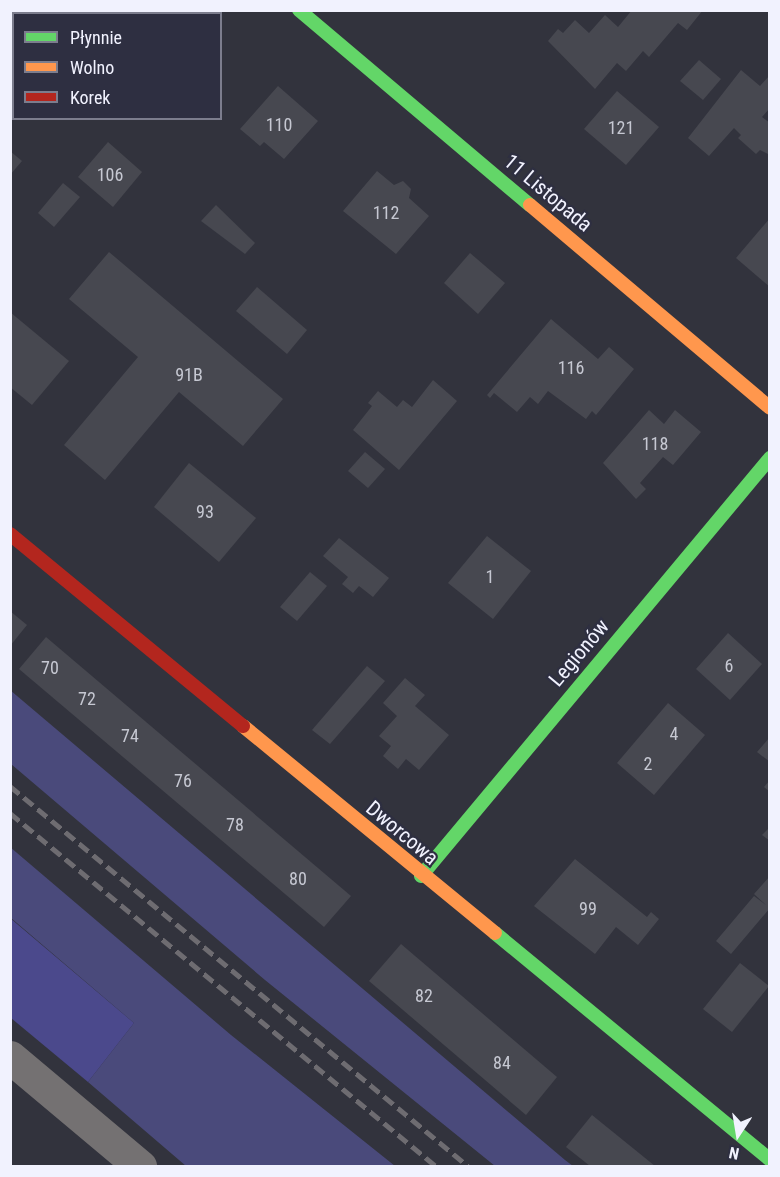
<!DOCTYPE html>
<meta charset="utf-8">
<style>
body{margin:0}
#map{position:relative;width:780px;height:1177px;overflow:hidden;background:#32333d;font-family:"Roboto Condensed",sans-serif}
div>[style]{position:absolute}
.green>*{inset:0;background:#4a4a7b}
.forest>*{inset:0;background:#4b498c}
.building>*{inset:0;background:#474850}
.street>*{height:33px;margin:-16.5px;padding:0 16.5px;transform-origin:16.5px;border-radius:16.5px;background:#747172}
.fast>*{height:14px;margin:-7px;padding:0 7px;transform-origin:7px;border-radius:7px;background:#63d668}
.slow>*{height:14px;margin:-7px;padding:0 7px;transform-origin:7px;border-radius:7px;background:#ff974d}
.jam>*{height:14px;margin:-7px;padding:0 7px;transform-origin:7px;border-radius:7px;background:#b3261e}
.rail>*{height:4.5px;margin-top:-2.25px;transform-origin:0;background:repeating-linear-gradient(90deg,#6e6c71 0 12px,transparent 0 18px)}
span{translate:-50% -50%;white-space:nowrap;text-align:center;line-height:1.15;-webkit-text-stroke:4.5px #2e2f41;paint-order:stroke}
.number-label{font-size:18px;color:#c6c8d2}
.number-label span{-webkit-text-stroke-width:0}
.street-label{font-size:21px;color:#f1f2fe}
.frame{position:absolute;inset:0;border:12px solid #f1f2fe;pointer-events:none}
.legend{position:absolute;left:12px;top:12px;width:210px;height:108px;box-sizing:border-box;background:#2e2f41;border:2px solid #7c7d8d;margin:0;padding:8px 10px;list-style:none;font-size:18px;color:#f1f2fe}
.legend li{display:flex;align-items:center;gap:12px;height:30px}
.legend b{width:30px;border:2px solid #7c7d8d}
.north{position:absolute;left:708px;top:1105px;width:60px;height:60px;-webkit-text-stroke:4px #2e2f41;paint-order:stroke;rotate:192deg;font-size:16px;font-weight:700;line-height:24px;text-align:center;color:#f1f2fe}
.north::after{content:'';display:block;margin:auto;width:21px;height:27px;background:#f1f2fe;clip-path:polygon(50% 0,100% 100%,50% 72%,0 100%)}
</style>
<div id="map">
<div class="green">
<div style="clip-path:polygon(10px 690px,565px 1160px,573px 1166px,495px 1166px,265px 980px,11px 764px)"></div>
<div style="clip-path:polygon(10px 847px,231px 1035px,395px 1166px,186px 1166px,88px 1082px,134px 1023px,11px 918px)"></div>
</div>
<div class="forest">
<div style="clip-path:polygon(10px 918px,134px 1023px,88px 1082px,11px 1018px)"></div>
</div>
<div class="building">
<div style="clip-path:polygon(632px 10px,703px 10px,687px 30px,678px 23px,649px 57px,643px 51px,626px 71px,617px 63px,595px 89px,548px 41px,558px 29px,563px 33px,575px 20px,589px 33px,605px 15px,618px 27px)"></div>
<div style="clip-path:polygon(10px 40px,14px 42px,14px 98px,10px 96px)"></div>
<div style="clip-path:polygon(699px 60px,721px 79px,703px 100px,680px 81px)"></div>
<div style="clip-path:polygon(741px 70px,760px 86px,770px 75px,770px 108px,762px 117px,770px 123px,770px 155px,760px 150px,756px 154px,738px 138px,741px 135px,734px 128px,709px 156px,688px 138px)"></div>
<div style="clip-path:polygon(278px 86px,318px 121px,284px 159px,264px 142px,260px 146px,240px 129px)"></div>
<div style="clip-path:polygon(617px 91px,659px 127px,626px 165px,584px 129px)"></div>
<div style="clip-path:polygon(108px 142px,142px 172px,113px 207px,78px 177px)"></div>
<div style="clip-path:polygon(10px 151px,22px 161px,10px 175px)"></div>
<div style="clip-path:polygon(377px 171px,394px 185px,403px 181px,411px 189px,409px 198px,429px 216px,396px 254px,343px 211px)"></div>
<div style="clip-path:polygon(63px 183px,80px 197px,54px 227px,38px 213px)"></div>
<div style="clip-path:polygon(216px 205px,255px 243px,245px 254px,201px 221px)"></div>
<div style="clip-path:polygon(770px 218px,770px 287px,736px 258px)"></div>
<div style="clip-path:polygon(109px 252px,283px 399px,243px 446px,179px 392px,105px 480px,64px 445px,138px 357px,69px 299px)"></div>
<div style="clip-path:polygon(470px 253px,505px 283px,478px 314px,444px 283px)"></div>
<div style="clip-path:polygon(257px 287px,307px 330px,287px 354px,236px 311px)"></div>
<div style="clip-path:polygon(10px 312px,69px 361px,32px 405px,10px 387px)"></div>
<div style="clip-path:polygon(551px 319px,598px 359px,609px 347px,634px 369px,596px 415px,592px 411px,586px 419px,548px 391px,538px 404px,530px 397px,517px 412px,494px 393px,490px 398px,487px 395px)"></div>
<div style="clip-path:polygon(433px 380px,457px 401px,399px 470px,353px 430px,372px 406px,368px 403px,378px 391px,397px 407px,403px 400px,412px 407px)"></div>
<div style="clip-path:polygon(649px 410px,664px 424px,675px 410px,701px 432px,673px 465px,663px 457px,640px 483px,646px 489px,636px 499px,603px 463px)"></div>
<div style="clip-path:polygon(365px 452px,385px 469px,368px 488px,348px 471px)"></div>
<div style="clip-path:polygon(189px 463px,256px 518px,219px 562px,154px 507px)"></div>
<div style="clip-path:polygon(487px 536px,531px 571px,493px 619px,448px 583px)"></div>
<div style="clip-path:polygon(339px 538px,389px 578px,373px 597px,359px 586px,353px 593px,342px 584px,348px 577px,323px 556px)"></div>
<div style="clip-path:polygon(310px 572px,327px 586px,297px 621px,280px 607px)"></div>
<div style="clip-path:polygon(10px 611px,27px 625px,10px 646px)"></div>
<div style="clip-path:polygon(728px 633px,762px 664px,730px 700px,696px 669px)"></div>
<div style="clip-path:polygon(46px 637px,351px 896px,324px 927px,19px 669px)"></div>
<div style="clip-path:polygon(367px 666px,385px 681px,330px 744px,312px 730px)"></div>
<div style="clip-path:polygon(405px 678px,425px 695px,415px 706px,449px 735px,419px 770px,406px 759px,398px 769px,383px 756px,391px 746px,379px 736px,397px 716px,383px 703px)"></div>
<div style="clip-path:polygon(668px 703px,705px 735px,654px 795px,617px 763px)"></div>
<div style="clip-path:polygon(770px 737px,770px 762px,757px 752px)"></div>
<div style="clip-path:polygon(770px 780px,770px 792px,764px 787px)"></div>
<div style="clip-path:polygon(770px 827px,770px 841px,762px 835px)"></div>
<div style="clip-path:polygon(575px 859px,647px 917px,651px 912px,659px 919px,638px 945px,616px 927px,595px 954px,534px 906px)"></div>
<div style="clip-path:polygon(770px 876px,770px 908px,731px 954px,716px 941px,754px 896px,766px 905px,754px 894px)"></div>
<div style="clip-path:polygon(401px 944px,557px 1077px,526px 1115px,369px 981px)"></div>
<div style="clip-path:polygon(740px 963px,769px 986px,732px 1032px,703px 1009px)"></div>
<div style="clip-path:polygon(592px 1115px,655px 1166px,590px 1166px,566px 1147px)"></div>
</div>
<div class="street">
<div style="left:10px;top:1057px;width:170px;rotate:40deg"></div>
</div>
<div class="fast">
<div style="left:299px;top:10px;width:302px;rotate:40.2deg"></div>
<div style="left:421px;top:876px;width:545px;rotate:-50.14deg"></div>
<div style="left:495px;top:933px;width:357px;rotate:39.5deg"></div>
</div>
<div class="slow">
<div style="left:530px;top:205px;width:314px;rotate:40.2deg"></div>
<div style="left:243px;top:726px;width:326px;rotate:39.4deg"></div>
</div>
<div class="jam">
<div style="left:10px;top:534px;width:302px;rotate:39.5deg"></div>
</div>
<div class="rail">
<div style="left:10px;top:786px;width:595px;rotate:39.68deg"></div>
<div style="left:10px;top:813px;width:553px;rotate:39.65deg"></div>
</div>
<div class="number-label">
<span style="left:279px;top:125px">110</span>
<span style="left:621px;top:128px">121</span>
<span style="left:110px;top:175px">106</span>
<span style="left:386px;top:213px">112</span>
<span style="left:571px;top:368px">116</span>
<span style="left:189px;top:375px">91B</span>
<span style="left:655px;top:444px">118</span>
<span style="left:205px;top:512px">93</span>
<span style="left:490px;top:577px">1</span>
<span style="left:729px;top:666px">6</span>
<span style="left:50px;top:668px">70</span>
<span style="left:87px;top:699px">72</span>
<span style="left:674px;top:734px">4</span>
<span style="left:130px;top:736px">74</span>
<span style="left:648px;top:764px">2</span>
<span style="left:183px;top:781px">76</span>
<span style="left:235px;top:825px">78</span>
<span style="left:298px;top:879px">80</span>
<span style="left:588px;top:909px">99</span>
<span style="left:424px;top:996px">82</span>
<span style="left:502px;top:1063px">84</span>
</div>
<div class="street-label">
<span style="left:548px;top:193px;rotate:40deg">11 Listopada</span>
<span style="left:579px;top:653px;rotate:-50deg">Legionów</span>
<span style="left:402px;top:833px;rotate:40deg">Dworcowa</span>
</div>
<div class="frame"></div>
<ul class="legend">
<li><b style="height:8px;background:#63d668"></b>Płynnie</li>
<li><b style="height:8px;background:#ff974d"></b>Wolno</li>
<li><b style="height:8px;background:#b3261e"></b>Korek</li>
</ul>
<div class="north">N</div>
</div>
